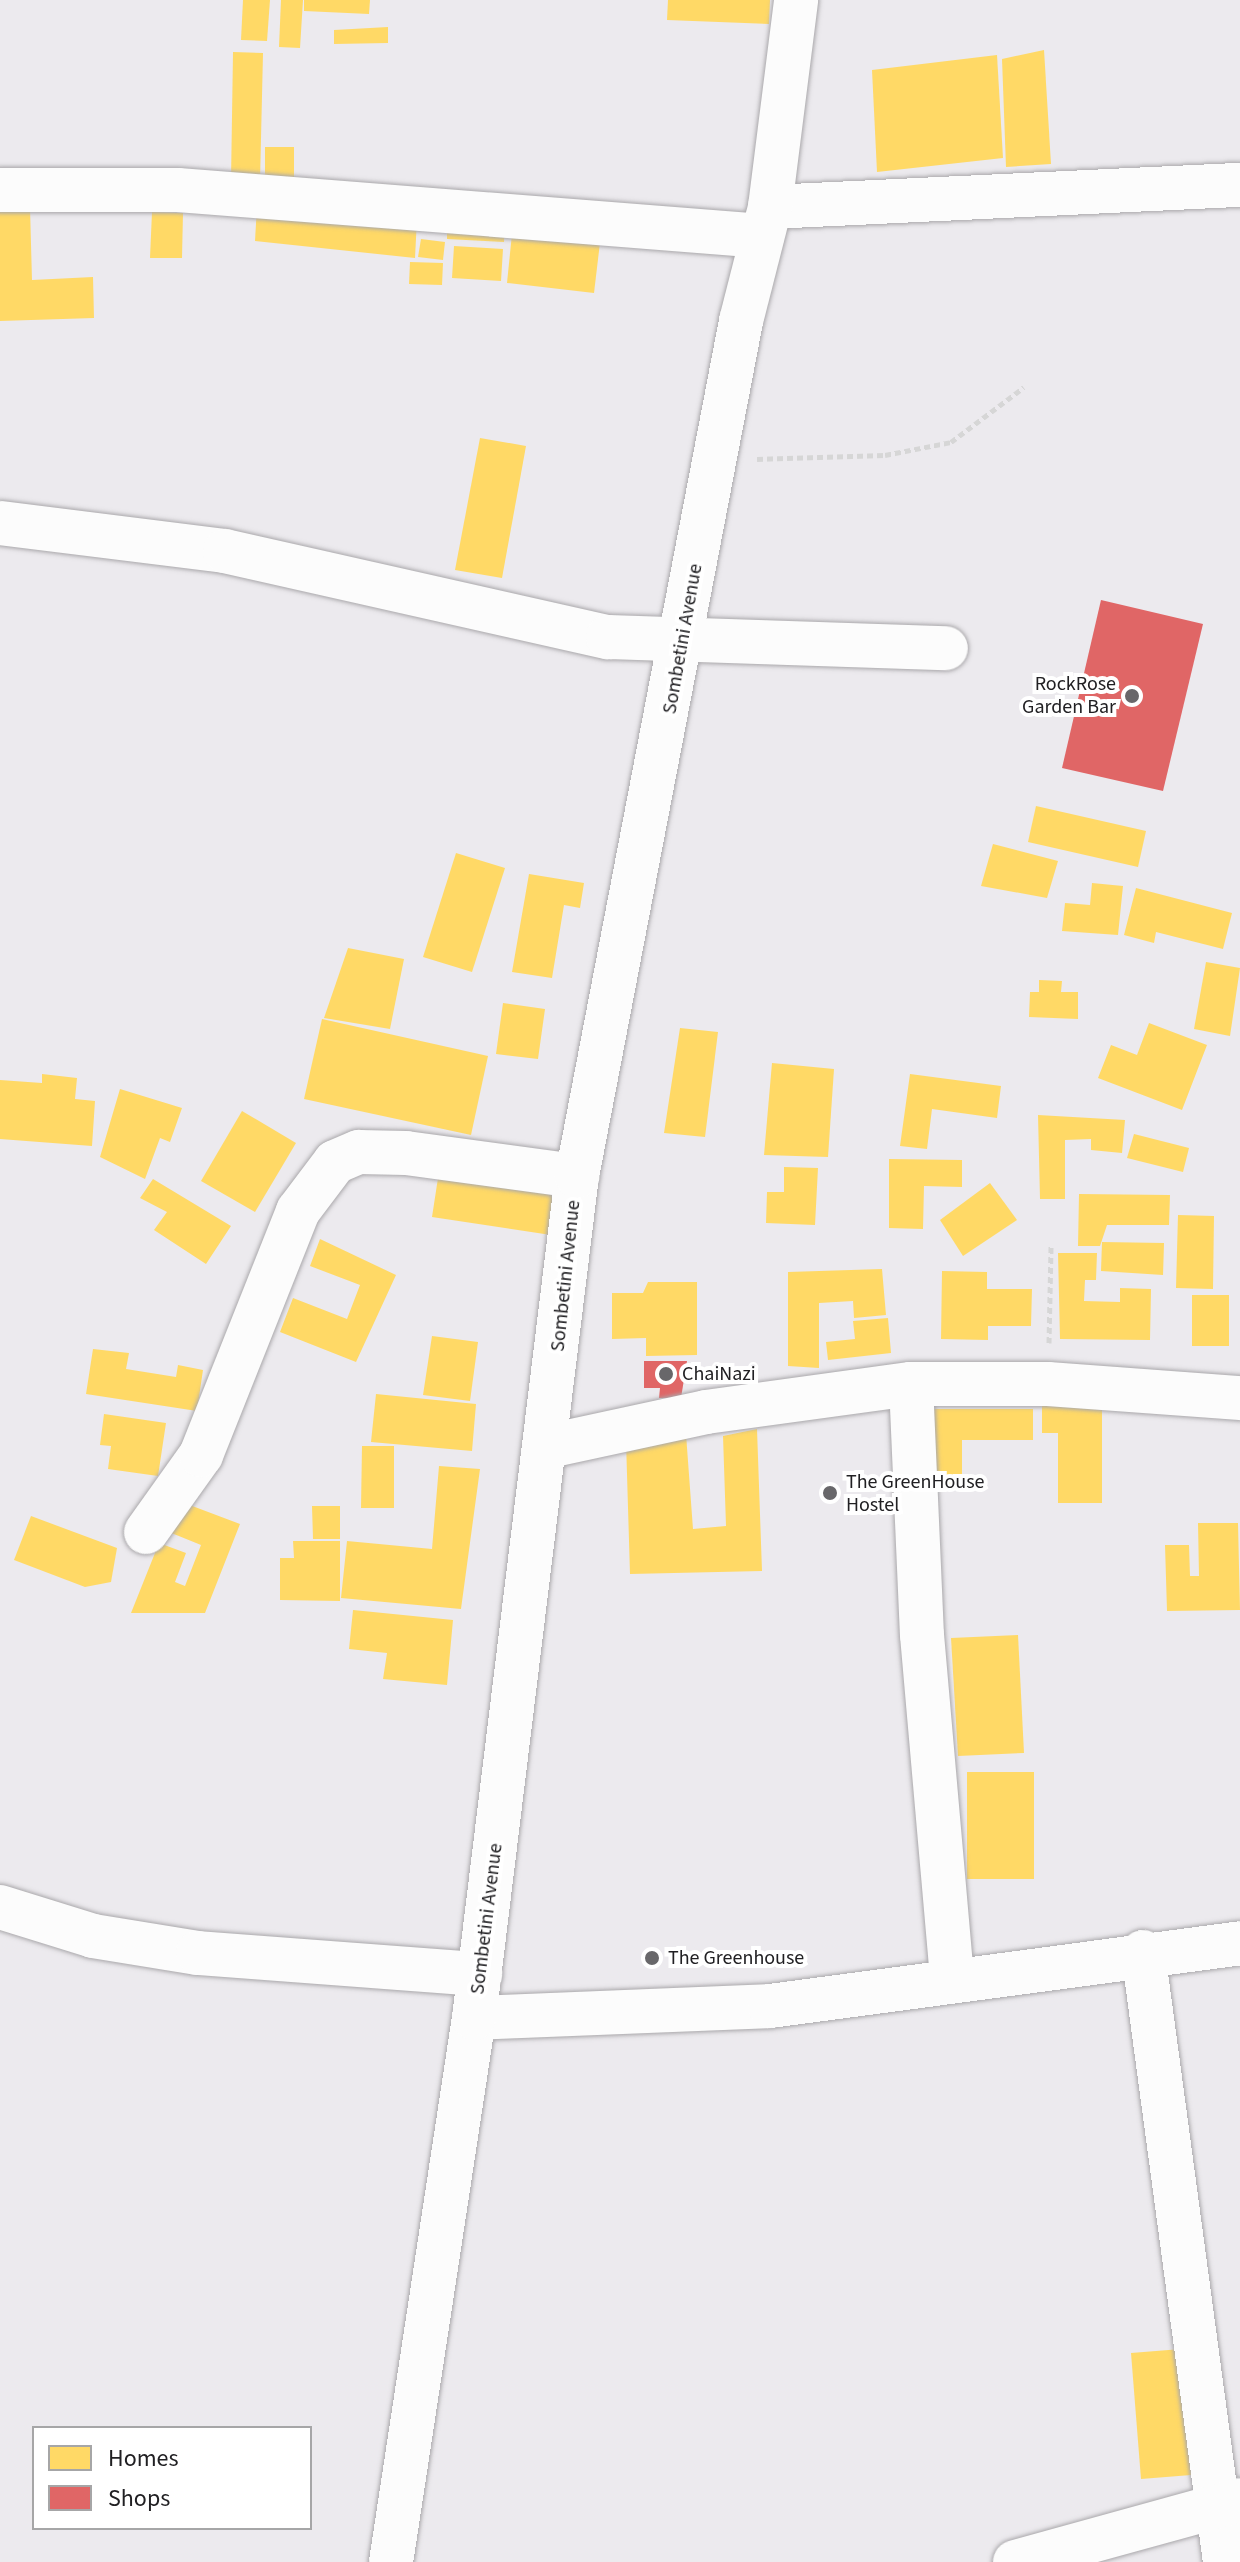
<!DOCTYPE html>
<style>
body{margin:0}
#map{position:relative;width:1240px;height:2562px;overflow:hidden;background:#eceaee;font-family:"Source Sans 3",sans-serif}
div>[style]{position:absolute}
.homes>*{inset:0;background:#ffd966}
.shops>*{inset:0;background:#e06666}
.path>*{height:5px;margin-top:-2.5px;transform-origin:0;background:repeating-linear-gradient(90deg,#d6d6d6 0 6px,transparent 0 10px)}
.roads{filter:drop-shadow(0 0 2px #aaa8ab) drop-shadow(0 0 2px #aaa8ab)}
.street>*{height:44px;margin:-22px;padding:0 22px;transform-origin:22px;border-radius:22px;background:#fcfcfc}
.dots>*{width:22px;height:22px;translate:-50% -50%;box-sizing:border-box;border:4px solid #fff;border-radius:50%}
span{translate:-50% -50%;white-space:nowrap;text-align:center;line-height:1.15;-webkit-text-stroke:8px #fff;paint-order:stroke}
.street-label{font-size:20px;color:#212023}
.poi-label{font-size:20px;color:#212023}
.right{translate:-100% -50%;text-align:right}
.left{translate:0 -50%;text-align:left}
.legend{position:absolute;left:32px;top:2426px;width:280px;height:104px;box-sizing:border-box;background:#fff;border:2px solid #a6a6a7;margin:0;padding:10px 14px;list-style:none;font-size:24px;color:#212023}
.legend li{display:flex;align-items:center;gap:16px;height:40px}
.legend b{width:40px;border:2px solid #a6a6a7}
</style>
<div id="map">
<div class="homes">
<div style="clip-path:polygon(243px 0,270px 0,267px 41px,241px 40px)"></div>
<div style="clip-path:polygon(281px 0,303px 0,300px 48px,279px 47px)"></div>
<div style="clip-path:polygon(304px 0,370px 0,369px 14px,304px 11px)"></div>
<div style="clip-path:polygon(668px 0,770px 0,769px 24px,667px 20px)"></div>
<div style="clip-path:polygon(388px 27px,388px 43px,334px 44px,334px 30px)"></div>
<div style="clip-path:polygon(1044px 50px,1051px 164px,1006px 167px,1002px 59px)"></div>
<div style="clip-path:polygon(233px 52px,263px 53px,260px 181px,231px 181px)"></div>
<div style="clip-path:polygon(997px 55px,1003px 158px,877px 172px,872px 70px)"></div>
<div style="clip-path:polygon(265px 147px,294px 147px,294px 180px,265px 180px)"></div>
<div style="clip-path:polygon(257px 206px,417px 219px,415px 258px,255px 241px)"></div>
<div style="clip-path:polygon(30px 207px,32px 280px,93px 277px,94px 318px,0 321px,0 208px)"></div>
<div style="clip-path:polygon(152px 212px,183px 213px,182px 258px,150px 258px)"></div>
<div style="clip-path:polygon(447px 217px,505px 219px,504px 242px,447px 239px)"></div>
<div style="clip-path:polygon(513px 224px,601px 234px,594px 293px,507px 283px)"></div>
<div style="clip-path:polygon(421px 239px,445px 242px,443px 260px,418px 257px)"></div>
<div style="clip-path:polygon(454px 246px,503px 249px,501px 281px,452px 278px)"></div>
<div style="clip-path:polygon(410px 262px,443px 263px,442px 285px,409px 284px)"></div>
<div style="clip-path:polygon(480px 438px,526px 446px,502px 578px,455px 570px)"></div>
<div style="clip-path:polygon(1036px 806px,1146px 831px,1138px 867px,1028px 842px)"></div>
<div style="clip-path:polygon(993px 844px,1058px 861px,1047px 898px,981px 886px)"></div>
<div style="clip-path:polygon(456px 853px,505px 868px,472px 972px,423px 957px)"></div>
<div style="clip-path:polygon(529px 874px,584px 883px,580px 908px,564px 905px,552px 978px,512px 972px)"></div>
<div style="clip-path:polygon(1092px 883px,1123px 886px,1118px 935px,1062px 931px,1065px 903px,1090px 905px)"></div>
<div style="clip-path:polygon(1136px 888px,1232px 913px,1223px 949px,1156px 932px,1154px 943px,1124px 935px)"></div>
<div style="clip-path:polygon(348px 948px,404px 959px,390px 1029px,324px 1018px)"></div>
<div style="clip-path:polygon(1206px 962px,1240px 968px,1230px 1036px,1194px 1029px)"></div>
<div style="clip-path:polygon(1039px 980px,1062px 981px,1061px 992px,1078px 992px,1078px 1019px,1029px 1017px,1030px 992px,1039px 992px)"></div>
<div style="clip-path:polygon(503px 1003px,545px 1009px,538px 1059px,496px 1054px)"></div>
<div style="clip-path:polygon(322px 1019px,488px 1056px,471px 1135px,304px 1099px)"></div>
<div style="clip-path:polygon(1149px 1023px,1207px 1045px,1182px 1110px,1098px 1078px,1111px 1045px,1137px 1055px)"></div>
<div style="clip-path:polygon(680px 1028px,718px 1032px,705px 1137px,664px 1133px)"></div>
<div style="clip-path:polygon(772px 1063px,834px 1069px,828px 1157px,764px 1155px)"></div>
<div style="clip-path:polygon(42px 1074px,77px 1078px,75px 1099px,95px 1101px,92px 1146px,0 1139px,0 1080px,42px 1083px)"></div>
<div style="clip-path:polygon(910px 1074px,1001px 1086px,997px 1118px,932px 1109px,927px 1149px,900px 1146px)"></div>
<div style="clip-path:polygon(120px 1089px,182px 1108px,170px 1142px,160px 1138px,145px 1179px,100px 1157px)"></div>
<div style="clip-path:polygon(242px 1111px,296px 1143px,255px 1212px,201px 1181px)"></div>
<div style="clip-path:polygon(1038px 1115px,1125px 1120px,1122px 1153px,1091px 1150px,1091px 1139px,1065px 1140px,1065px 1199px,1040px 1199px)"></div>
<div style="clip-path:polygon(1134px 1134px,1189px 1148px,1183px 1172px,1127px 1158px)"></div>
<div style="clip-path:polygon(889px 1159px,962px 1160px,962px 1187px,924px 1186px,923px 1229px,889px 1228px)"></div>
<div style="clip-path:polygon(440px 1165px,559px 1183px,551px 1235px,432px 1217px)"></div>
<div style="clip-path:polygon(784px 1167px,818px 1168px,815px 1225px,766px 1223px,767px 1192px,784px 1192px)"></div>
<div style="clip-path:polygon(153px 1179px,231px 1226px,206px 1264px,154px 1230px,167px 1212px,140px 1198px)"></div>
<div style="clip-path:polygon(990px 1183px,1017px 1220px,963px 1256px,940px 1220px)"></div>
<div style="clip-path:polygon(1079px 1194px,1170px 1195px,1169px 1225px,1107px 1225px,1100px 1246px,1078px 1246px)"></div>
<div style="clip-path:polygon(1178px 1215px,1214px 1216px,1213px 1289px,1176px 1288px)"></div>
<div style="clip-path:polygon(320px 1239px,396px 1275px,356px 1362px,280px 1332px,293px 1298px,347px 1319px,360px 1285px,310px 1266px)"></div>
<div style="clip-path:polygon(1102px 1242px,1164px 1243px,1163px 1275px,1101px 1271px)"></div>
<div style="clip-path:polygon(1058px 1253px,1097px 1253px,1096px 1280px,1085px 1280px,1084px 1301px,1120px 1302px,1120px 1288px,1151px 1289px,1150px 1340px,1060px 1339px)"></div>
<div style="clip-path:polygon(882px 1269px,886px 1315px,854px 1318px,853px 1301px,819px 1303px,819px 1368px,788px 1366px,788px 1272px)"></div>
<div style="clip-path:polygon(942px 1271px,987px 1272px,987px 1289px,1032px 1289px,1031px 1326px,988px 1326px,988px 1340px,941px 1339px)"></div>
<div style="clip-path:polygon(648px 1282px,697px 1282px,697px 1355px,646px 1356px,646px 1338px,612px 1339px,612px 1293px,643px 1293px)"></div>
<div style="clip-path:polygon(1192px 1295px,1229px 1295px,1229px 1346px,1192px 1346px)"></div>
<div style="clip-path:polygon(888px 1318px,891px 1353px,828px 1360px,826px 1342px,855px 1339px,853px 1321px)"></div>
<div style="clip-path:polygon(432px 1336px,478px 1342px,470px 1401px,423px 1395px)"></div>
<div style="clip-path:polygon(93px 1349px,129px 1353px,126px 1369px,176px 1377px,178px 1365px,203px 1370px,197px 1411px,86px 1394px)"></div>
<div style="clip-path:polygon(376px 1394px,476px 1404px,472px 1451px,371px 1442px)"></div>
<div style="clip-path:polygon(1042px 1398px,1102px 1398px,1102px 1503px,1058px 1503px,1058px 1433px,1042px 1433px)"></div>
<div style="clip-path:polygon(933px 1409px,1033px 1409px,1033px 1440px,962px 1440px,962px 1490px,933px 1490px)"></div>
<div style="clip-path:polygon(104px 1414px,166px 1423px,158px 1476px,108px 1469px,111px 1446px,100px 1445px)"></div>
<div style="clip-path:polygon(757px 1429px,762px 1571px,630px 1574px,626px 1441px,686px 1434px,693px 1529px,726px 1526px,723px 1436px)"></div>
<div style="clip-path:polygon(362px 1446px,394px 1446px,394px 1508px,361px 1508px)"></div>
<div style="clip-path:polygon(439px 1466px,480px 1469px,461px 1609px,341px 1598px,347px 1541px,432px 1549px)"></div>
<div style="clip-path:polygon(179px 1501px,240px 1524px,205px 1613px,131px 1613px,159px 1543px,186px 1553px,175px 1582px,185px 1586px,201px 1545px,164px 1530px)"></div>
<div style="clip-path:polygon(312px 1506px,340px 1506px,340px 1539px,313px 1539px)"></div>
<div style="clip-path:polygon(31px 1516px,117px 1548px,111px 1582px,85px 1587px,14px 1560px)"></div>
<div style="clip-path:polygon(1198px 1523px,1238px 1523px,1240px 1610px,1167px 1611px,1165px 1545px,1189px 1545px,1190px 1576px,1199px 1576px)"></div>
<div style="clip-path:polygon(293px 1541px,340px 1541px,340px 1601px,280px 1600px,280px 1558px,294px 1558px)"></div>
<div style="clip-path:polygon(353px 1610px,453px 1620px,447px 1685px,383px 1679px,387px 1653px,349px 1649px)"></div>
<div style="clip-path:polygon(1018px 1635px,1024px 1753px,958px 1756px,951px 1638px)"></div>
<div style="clip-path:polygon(967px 1772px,1034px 1772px,1034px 1879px,967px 1879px)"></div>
<div style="clip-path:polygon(1181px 2349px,1191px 2475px,1141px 2479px,1131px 2353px)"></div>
</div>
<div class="shops">
<div style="clip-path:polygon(1101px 600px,1203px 624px,1163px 791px,1062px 768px)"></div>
<div style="clip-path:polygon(644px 1361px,687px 1361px,681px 1398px,659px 1398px,660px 1388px,644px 1388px)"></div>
</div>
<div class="path">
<div style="left:757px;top:459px;width:128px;rotate:-1.8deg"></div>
<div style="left:885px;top:455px;width:67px;rotate:-11.1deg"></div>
<div style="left:951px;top:442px;width:91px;rotate:-37deg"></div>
<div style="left:1049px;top:1343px;width:97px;rotate:-88.8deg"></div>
</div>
<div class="roads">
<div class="street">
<div style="left:0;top:190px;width:178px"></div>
<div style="left:178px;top:190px;width:586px;rotate:4.5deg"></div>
<div style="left:770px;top:207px;width:471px;rotate:-2.7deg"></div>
<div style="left:0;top:523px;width:227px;rotate:7.1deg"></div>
<div style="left:225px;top:551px;width:393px;rotate:12.7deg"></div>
<div style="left:608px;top:637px;width:338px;rotate:1.9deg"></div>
<div style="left:911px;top:1384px;width:251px;rotate:87.5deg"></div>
<div style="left:922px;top:1635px;width:344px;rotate:85deg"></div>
<div style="left:549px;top:1446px;width:161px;rotate:-12.2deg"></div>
<div style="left:706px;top:1412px;width:207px;rotate:-7.8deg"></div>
<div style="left:911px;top:1384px;width:137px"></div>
<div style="left:1048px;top:1384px;width:193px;rotate:4.2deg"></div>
<div style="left:146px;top:1532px;width:95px;rotate:-54.5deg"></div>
<div style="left:201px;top:1455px;width:263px;rotate:-68.3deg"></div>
<div style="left:298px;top:1211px;width:61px;rotate:-52.9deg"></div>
<div style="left:335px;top:1162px;width:26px;rotate:-23deg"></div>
<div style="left:359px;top:1152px;width:47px;rotate:1.2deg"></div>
<div style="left:406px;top:1153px;width:173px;rotate:7.7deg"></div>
<div style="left:0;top:1907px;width:97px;rotate:17.3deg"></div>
<div style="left:93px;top:1936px;width:106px;rotate:9.2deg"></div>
<div style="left:198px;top:1953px;width:283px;rotate:4.3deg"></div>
<div style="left:1143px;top:1952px;width:615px;rotate:82.34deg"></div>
<div style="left:474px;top:2018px;width:296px;rotate:-2.3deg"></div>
<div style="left:770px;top:2006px;width:474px;rotate:-7.6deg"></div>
<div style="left:391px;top:2562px;width:550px;rotate:-81.33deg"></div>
<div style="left:474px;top:2018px;width:848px;rotate:-83.03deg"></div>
<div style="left:577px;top:1176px;width:871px;rotate:-79.14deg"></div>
<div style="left:741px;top:321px;width:118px;rotate:-75.7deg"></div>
<div style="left:770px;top:207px;width:209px;rotate:-82.8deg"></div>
<div style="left:1015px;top:2562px;width:233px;rotate:-15.4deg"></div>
</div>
</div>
<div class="dots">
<div style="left:1132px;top:696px;background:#68676a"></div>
<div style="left:666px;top:1374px;background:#68676a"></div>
<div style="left:830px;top:1493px;background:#68676a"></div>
<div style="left:652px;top:1958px;background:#68676a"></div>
</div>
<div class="street-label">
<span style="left:683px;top:639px;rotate:-80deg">Sombetini Avenue</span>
<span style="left:566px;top:1276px;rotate:-84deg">Sombetini Avenue</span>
<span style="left:487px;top:1919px;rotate:-83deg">Sombetini Avenue</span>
</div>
<div class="poi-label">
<span class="right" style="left:1116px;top:696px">RockRose<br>Garden Bar</span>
<span class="left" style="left:682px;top:1374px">ChaiNazi</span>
<span class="left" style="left:846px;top:1494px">The GreenHouse<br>Hostel</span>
<span class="left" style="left:668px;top:1958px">The Greenhouse</span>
</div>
<ul class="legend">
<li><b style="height:22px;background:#ffd966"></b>Homes</li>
<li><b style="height:22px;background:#e06666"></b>Shops</li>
</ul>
</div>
